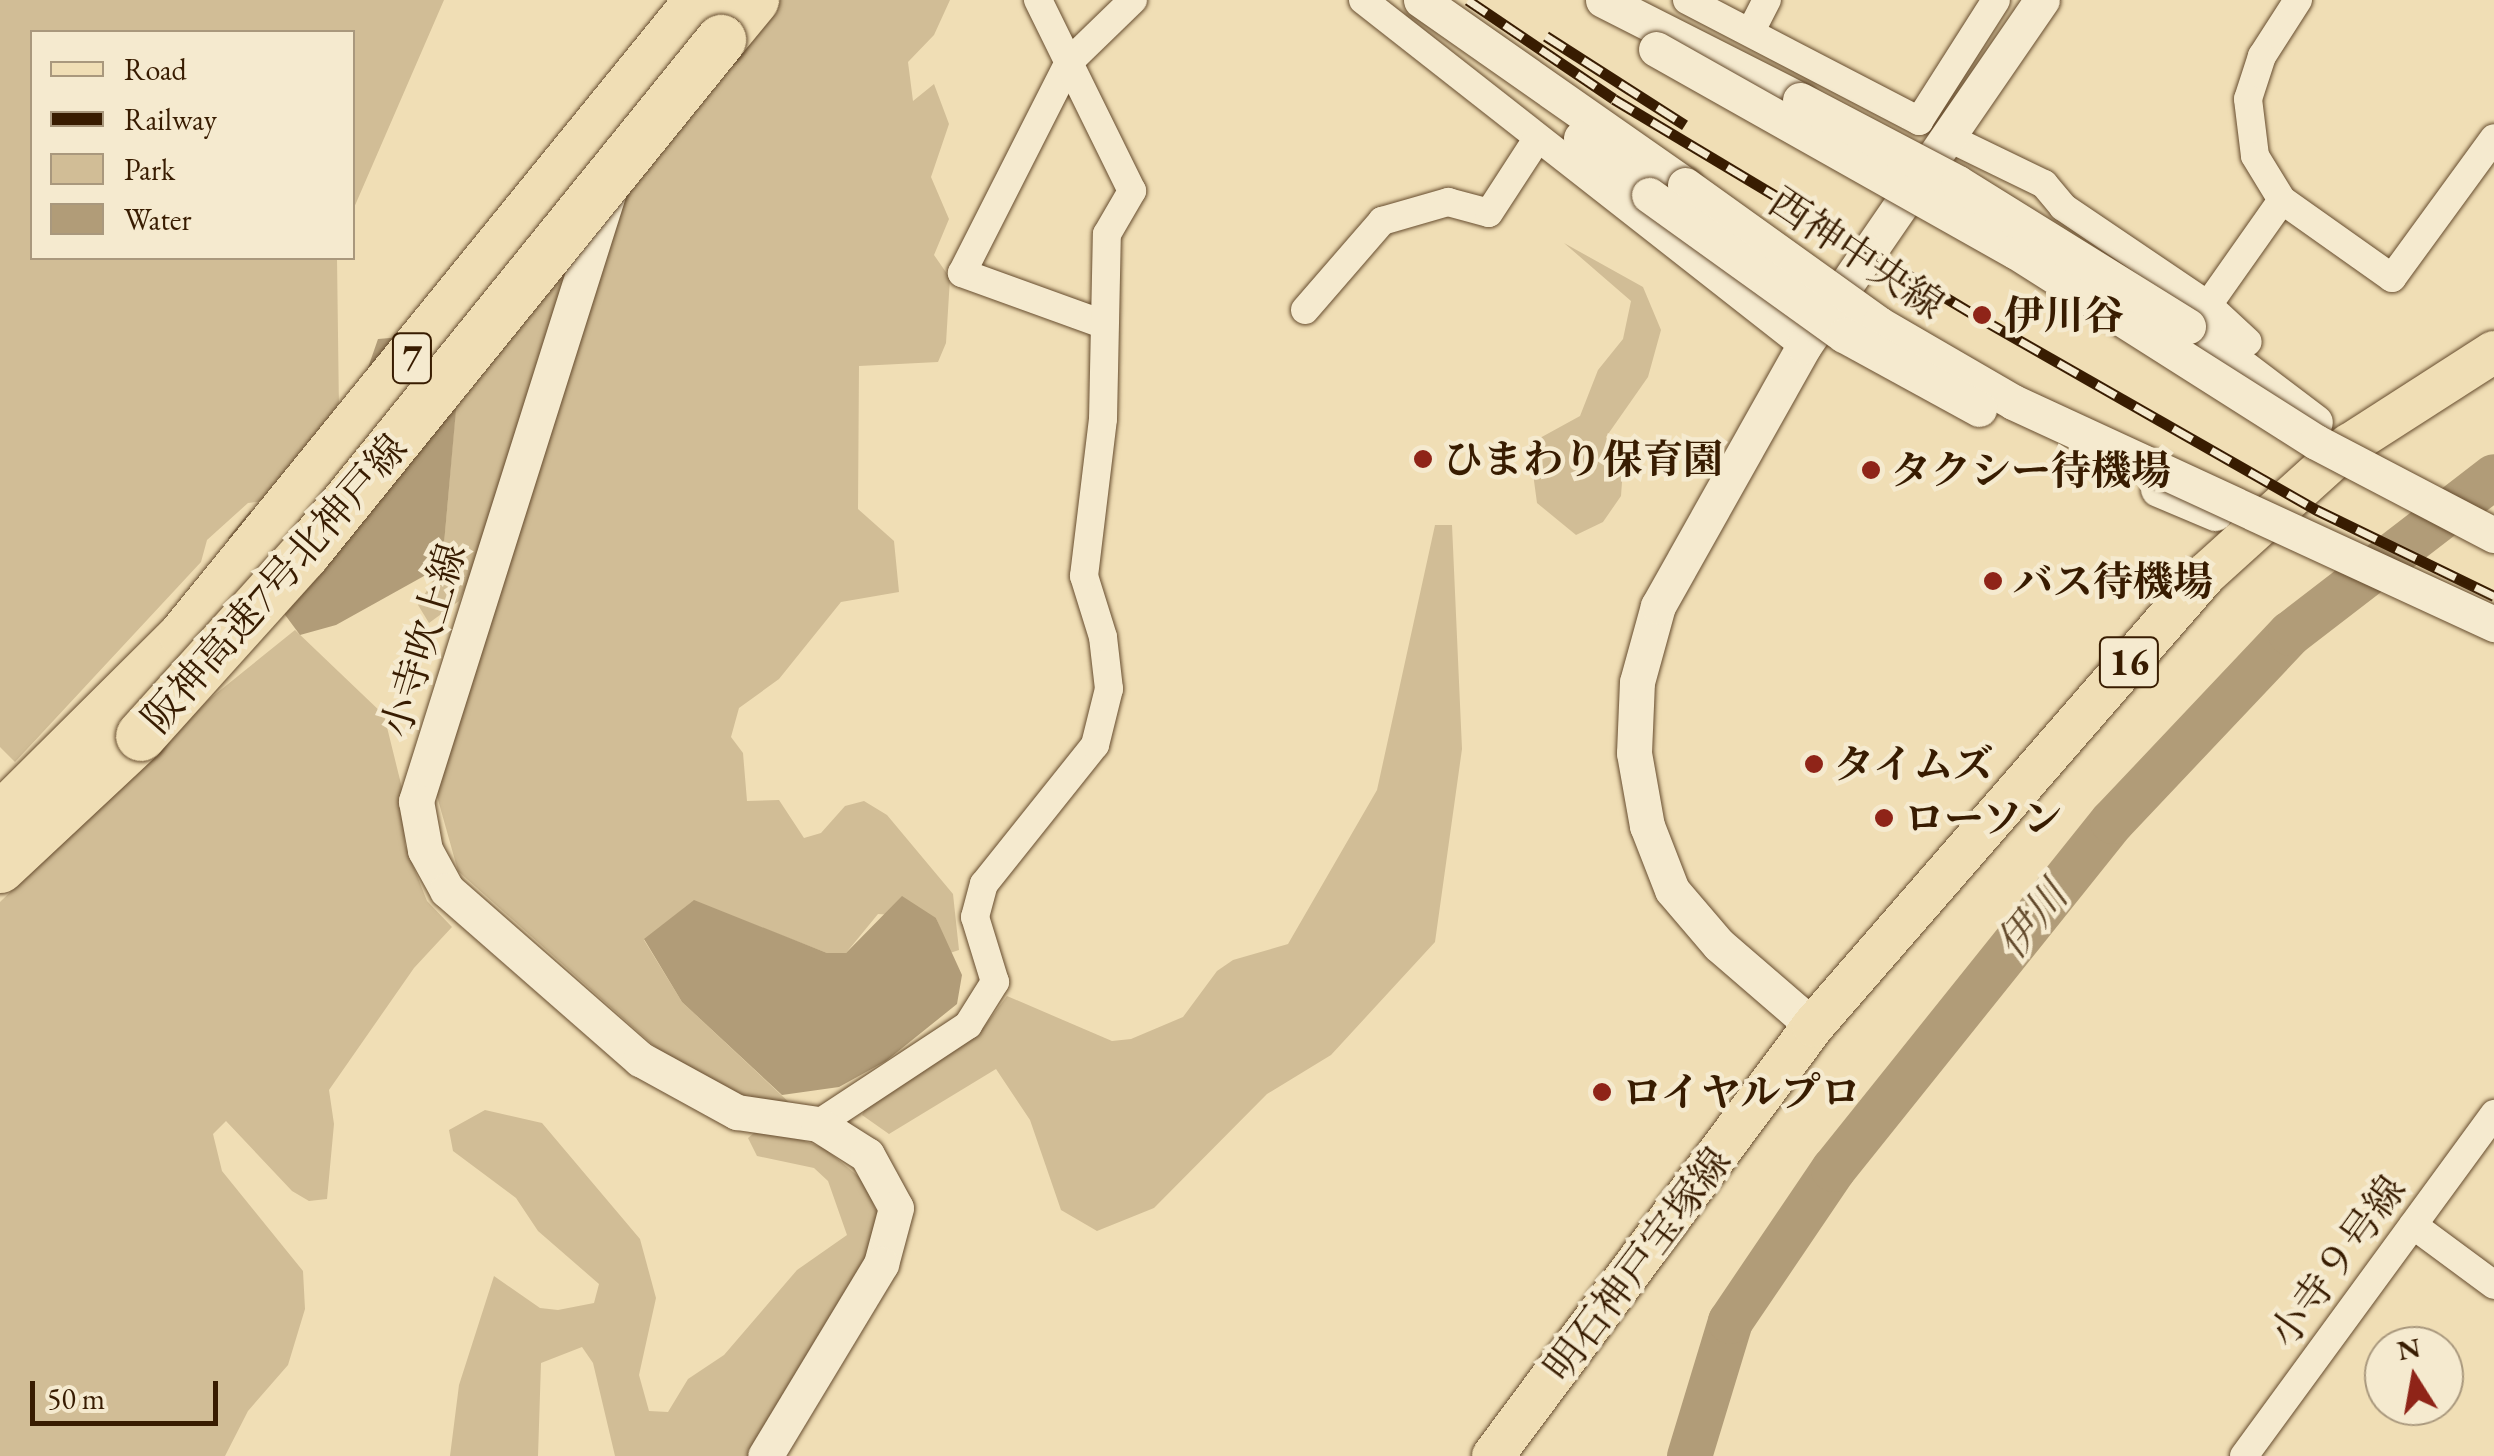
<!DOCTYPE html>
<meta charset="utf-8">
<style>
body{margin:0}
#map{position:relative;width:2494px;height:1456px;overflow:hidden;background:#f0deb5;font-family:"EB Garamond","Noto Serif JP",serif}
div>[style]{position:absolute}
.green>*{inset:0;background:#d1bd96}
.water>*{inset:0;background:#b19c78}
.river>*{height:45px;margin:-22.5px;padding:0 22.5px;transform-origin:22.5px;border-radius:22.5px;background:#b19c78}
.roads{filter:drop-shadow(0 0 2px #664c2e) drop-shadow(0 0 2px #664c2e)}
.minor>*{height:28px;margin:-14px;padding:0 14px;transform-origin:14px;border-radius:14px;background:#f5eacf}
.tertiary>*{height:35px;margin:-17.5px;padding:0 17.5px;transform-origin:17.5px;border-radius:17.5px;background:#f5eacf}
.primary>*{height:42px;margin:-21px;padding:0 21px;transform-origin:21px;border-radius:21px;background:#f0deb5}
.motorway>*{height:50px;margin:-25px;padding:0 25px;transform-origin:25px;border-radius:25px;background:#f0deb5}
.rail>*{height:11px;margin-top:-5.5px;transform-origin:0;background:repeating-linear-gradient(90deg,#f5eacf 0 22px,#381c01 0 44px);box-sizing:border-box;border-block:2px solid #381c01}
.bridges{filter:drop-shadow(0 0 2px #664c2e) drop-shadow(0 0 2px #664c2e)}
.tertiary-bridge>*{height:35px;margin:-17.5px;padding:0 17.5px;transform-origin:17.5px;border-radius:17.5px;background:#f5eacf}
.motorway-bridge>*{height:50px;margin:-25px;padding:0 25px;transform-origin:25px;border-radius:25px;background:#f0deb5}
.dots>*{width:28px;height:28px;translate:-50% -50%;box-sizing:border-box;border:5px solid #f5eacf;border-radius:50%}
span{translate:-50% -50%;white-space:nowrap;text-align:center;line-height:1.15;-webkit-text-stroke:9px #f5eacf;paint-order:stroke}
.shield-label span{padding:2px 8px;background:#f5eacf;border:2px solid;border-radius:8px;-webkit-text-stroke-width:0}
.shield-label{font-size:38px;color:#381c01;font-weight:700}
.street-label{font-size:40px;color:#381c01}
.poi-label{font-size:40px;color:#381c01;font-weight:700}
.left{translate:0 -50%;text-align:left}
.water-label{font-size:42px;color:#62492b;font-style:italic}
.legend{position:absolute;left:30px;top:30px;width:325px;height:230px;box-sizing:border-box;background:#f5eacf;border:2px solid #a9987d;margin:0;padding:12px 18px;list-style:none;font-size:30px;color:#381c01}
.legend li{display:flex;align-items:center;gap:20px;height:50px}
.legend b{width:50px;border:2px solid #a9987d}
.north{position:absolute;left:2364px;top:1326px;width:100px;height:100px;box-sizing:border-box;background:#f5eacf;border:2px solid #a9987d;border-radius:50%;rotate:349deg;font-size:28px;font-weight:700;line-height:40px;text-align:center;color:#381c01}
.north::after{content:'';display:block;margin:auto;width:35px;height:45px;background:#8f2418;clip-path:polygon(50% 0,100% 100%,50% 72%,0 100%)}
.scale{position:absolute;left:30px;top:1381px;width:188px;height:45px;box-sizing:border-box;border:5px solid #381c01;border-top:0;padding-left:12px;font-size:30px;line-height:35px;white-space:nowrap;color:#381c01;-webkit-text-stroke:8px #f5eacf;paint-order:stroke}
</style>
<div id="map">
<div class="green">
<div style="clip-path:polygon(0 0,444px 0,353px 210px,352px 32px,32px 32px,32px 258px,337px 258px,339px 411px,265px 501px,248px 503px,207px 540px,201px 562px,15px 762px,0 747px)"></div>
<div style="clip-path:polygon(780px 0,950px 0,934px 35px,908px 62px,913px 101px,934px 84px,949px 124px,931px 177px,949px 219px,934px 255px,950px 278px,946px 343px,938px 362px,859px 366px,858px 509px,894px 541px,899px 592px,841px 602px,779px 679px,739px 708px,731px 737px,743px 753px,747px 801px,779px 800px,804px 838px,821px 833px,845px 806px,864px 801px,887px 815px,953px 894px,959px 950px,950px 953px,936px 918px,878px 914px,846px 953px,827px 953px,693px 901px,644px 940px,682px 1002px,793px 1106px,733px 1095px,662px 1053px,458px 871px,435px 789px,615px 208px)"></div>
<div style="clip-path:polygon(1564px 243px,1643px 287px,1661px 330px,1648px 377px,1606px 437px,1623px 468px,1621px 496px,1603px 522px,1576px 535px,1537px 503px,1529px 444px,1580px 416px,1598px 370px,1623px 339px,1631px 301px)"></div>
<div style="clip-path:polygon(573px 255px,493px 528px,459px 601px,429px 623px,418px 605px,442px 566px,456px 406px)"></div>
<div style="clip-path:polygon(1435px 525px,1452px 525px,1462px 749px,1435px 942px,1331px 1055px,1267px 1094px,1154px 1208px,1097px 1231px,1061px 1210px,1030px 1120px,996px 1069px,889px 1134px,862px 1115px,870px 1099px,984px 1027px,1007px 996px,1112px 1041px,1131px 1039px,1183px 1017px,1217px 971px,1233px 960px,1288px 944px,1377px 790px)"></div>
<div style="clip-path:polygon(295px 630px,384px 715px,402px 788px,405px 845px,427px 901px,452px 927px,414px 968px,329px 1090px,334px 1124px,327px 1199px,309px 1201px,292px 1191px,226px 1121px,213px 1134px,222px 1171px,303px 1271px,305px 1309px,288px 1365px,248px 1411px,225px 1456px,0 1456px,0 902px,207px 701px)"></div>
<div style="clip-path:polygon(485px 1110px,542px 1123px,640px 1239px,656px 1298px,639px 1375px,649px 1411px,668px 1412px,688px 1379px,724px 1355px,797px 1270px,847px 1235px,828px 1181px,814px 1168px,757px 1156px,748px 1138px,762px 1126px,824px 1148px,864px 1181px,881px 1222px,876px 1259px,749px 1456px,615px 1456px,593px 1363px,582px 1347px,541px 1363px,538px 1456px,450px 1456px,459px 1385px,494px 1276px,540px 1308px,558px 1310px,594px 1303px,599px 1284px,538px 1231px,516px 1198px,453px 1151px,449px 1130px)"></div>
</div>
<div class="water">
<div style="clip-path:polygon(463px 332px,442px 566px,336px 625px,300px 635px,228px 538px,250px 511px,284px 511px,347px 428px,378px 339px)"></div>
<div style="clip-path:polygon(902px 896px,936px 918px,962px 975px,957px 1004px,886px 1061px,839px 1087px,782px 1095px,682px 1002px,644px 939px,694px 900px,827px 953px,846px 953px)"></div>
</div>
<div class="river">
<div style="left:1689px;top:1456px;width:141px;rotate:-73.1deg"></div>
<div style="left:1730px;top:1321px;width:184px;rotate:-55.9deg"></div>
<div style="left:1833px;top:1169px;width:446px;rotate:-51.3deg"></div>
<div style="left:2112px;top:821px;width:259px;rotate:-46.6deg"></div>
<div style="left:2290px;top:633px;width:257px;rotate:-37.6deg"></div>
</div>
<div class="roads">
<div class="minor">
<div style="left:1363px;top:0;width:561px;rotate:38.12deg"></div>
<div style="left:1687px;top:0;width:262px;rotate:27.5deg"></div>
<div style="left:1919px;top:121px;width:143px;rotate:-57.5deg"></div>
<div style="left:2298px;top:0;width:67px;rotate:122.7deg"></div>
<div style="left:2262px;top:56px;width:45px;rotate:108deg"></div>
<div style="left:2248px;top:99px;width:57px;rotate:83deg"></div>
<div style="left:2255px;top:156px;width:52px;rotate:58.5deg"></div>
<div style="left:2282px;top:200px;width:135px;rotate:35.3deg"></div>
<div style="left:2392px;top:278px;width:173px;rotate:-53.9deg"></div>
<div style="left:1751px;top:31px;width:35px;rotate:-63deg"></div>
<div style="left:1947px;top:137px;width:108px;rotate:25.9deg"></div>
<div style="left:2044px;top:184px;width:30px;rotate:50deg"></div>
<div style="left:2063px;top:207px;width:175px;rotate:34.1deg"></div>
<div style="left:2208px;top:305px;width:128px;rotate:-54.8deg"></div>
<div style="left:2208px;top:305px;width:54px;rotate:42.8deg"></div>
<div style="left:1305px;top:310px;width:118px;rotate:-49.1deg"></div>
<div style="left:1382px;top:221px;width:69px;rotate:-16.1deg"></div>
<div style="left:1448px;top:202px;width:42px;rotate:15deg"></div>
<div style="left:1489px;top:213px;width:88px;rotate:-57deg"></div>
<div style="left:1100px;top:323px;width:147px;rotate:-160.1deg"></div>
<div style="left:962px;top:273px;width:237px;rotate:-63.1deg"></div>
<div style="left:1069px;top:62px;width:89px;rotate:-44.1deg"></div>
<div style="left:818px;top:1124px;width:180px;rotate:-33.4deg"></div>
<div style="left:968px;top:1025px;width:51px;rotate:-57.9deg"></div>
<div style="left:995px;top:982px;width:68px;rotate:-107.1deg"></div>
<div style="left:975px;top:917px;width:34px;rotate:-75deg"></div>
<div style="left:984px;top:884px;width:178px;rotate:-51.4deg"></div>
<div style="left:1095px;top:745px;width:58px;rotate:-76deg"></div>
<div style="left:1109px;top:689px;width:52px;rotate:-96.6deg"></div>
<div style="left:1103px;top:637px;width:64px;rotate:-107.3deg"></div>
<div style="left:1084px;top:576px;width:158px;rotate:-83.1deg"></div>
<div style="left:1103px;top:419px;width:185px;rotate:-88.8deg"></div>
<div style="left:1107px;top:234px;width:50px;rotate:-59.8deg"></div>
<div style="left:1132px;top:191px;width:213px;rotate:-116.2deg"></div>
<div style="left:2413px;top:1225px;width:101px;rotate:36.5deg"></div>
<div style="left:2244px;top:1456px;width:424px;rotate:-53.8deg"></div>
</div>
<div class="tertiary">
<div style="left:1421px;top:0;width:322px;rotate:35deg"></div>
<div style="left:1603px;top:0;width:221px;rotate:26.9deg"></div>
<div style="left:1581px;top:138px;width:89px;rotate:40deg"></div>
<div style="left:609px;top:191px;width:640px;rotate:107.56deg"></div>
<div style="left:416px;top:801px;width:50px;rotate:79.6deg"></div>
<div style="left:425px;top:850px;width:46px;rotate:61.2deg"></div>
<div style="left:447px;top:890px;width:257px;rotate:41.2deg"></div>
<div style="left:640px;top:1059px;width:111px;rotate:28.7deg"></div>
<div style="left:737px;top:1112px;width:82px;rotate:8.4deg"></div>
<div style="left:818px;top:1124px;width:58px;rotate:32.3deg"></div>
<div style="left:867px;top:1155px;width:60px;rotate:61.3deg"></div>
<div style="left:896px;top:1208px;width:58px;rotate:105deg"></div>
<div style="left:881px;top:1264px;width:224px;rotate:121.1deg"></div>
<div style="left:2188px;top:326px;width:159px;rotate:37.1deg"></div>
<div style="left:2158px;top:489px;width:62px;rotate:22.8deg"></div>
<div style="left:1813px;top:1026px;width:124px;rotate:-139.2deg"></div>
<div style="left:1719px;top:945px;width:72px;rotate:-130.5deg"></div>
<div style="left:1672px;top:890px;width:69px;rotate:-111.3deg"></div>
<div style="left:1647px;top:826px;width:74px;rotate:-100.1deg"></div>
<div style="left:1634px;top:753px;width:71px;rotate:-87.6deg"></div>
<div style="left:1637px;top:682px;width:79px;rotate:-74.6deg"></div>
<div style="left:1658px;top:606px;width:298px;rotate:-60.7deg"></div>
<div style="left:1804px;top:346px;width:420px;rotate:-55.5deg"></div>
</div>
<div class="primary">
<div style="left:1493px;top:1456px;width:536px;rotate:-53.34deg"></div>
<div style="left:1813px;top:1026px;width:599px;rotate:-48.99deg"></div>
<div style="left:2206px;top:574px;width:193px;rotate:-42.1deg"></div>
<div style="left:2349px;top:445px;width:172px;rotate:-32.7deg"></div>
</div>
<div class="motorway">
<div style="left:721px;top:40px;width:52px;rotate:-50.5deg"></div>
<div style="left:0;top:818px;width:260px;rotate:-44.8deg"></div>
<div style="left:184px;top:635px;width:818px;rotate:-50.9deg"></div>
<div style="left:0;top:868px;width:193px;rotate:-43.1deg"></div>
</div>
</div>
<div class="rail">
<div style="left:1468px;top:0;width:176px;rotate:34.1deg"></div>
<div style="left:1614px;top:99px;width:429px;rotate:30.9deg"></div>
<div style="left:1982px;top:319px;width:386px;rotate:29.7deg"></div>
<div style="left:2317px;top:510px;width:197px;rotate:25.9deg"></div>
<div style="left:1546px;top:36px;width:165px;rotate:32.6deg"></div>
</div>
<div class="bridges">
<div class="tertiary-bridge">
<div style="left:1656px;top:49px;width:412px;rotate:29.4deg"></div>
<div style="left:2015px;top:251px;width:356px;rotate:32.4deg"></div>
<div style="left:2316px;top:442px;width:201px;rotate:27.6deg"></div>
<div style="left:1800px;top:100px;width:178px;rotate:27.7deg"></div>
<div style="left:1958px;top:183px;width:271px;rotate:31.9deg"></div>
<div style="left:1685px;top:185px;width:239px;rotate:35.6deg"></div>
<div style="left:1879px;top:324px;width:155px;rotate:30.2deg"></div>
<div style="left:2013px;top:402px;width:530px;rotate:24.78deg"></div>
<div style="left:1649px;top:195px;width:240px;rotate:35.7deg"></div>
<div style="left:1844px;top:335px;width:154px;rotate:28.7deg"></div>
</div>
<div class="motorway-bridge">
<div style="left:141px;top:736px;width:244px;rotate:-48deg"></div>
<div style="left:304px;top:555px;width:663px;rotate:-51deg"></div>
</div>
</div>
<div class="dots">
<div style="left:1982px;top:315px;background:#8f2418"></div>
<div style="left:1423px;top:459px;background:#8f2418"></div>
<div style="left:1871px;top:470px;background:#8f2418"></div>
<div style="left:1993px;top:581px;background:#8f2418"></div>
<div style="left:1814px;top:764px;background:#8f2418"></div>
<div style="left:1884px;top:818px;background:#8f2418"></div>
<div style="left:1602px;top:1092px;background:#8f2418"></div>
</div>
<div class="shield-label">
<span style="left:412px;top:358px">7</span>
<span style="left:2129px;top:662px">16</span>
</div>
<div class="street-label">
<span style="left:1857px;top:253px;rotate:34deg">西神中央線</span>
<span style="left:274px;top:583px;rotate:-49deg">阪神高速7号北神戸線</span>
<span style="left:423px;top:640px;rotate:-73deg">小寺吹上線</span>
<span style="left:2337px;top:1261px;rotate:-54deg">小寺９号線</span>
<span style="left:1637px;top:1264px;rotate:-53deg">明石神戸宝塚線</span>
</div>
<div class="poi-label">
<span class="left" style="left:2004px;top:315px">伊川谷</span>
<span class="left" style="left:1443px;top:459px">ひまわり保育園</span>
<span class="left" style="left:1891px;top:470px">タクシー待機場</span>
<span class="left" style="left:2013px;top:581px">バス待機場</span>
<span class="left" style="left:1834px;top:764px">タイムズ</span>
<span class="left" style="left:1904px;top:818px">ローソン</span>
<span class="left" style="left:1622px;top:1092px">ロイヤルプロ</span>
</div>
<div class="water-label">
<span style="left:2032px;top:920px;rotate:-51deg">伊川</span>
</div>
<ul class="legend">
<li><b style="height:12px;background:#f0deb5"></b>Road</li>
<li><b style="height:12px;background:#381c01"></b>Railway</li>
<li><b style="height:28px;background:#d1bd96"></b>Park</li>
<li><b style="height:28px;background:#b19c78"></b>Water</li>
</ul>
<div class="north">N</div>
<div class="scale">50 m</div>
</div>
